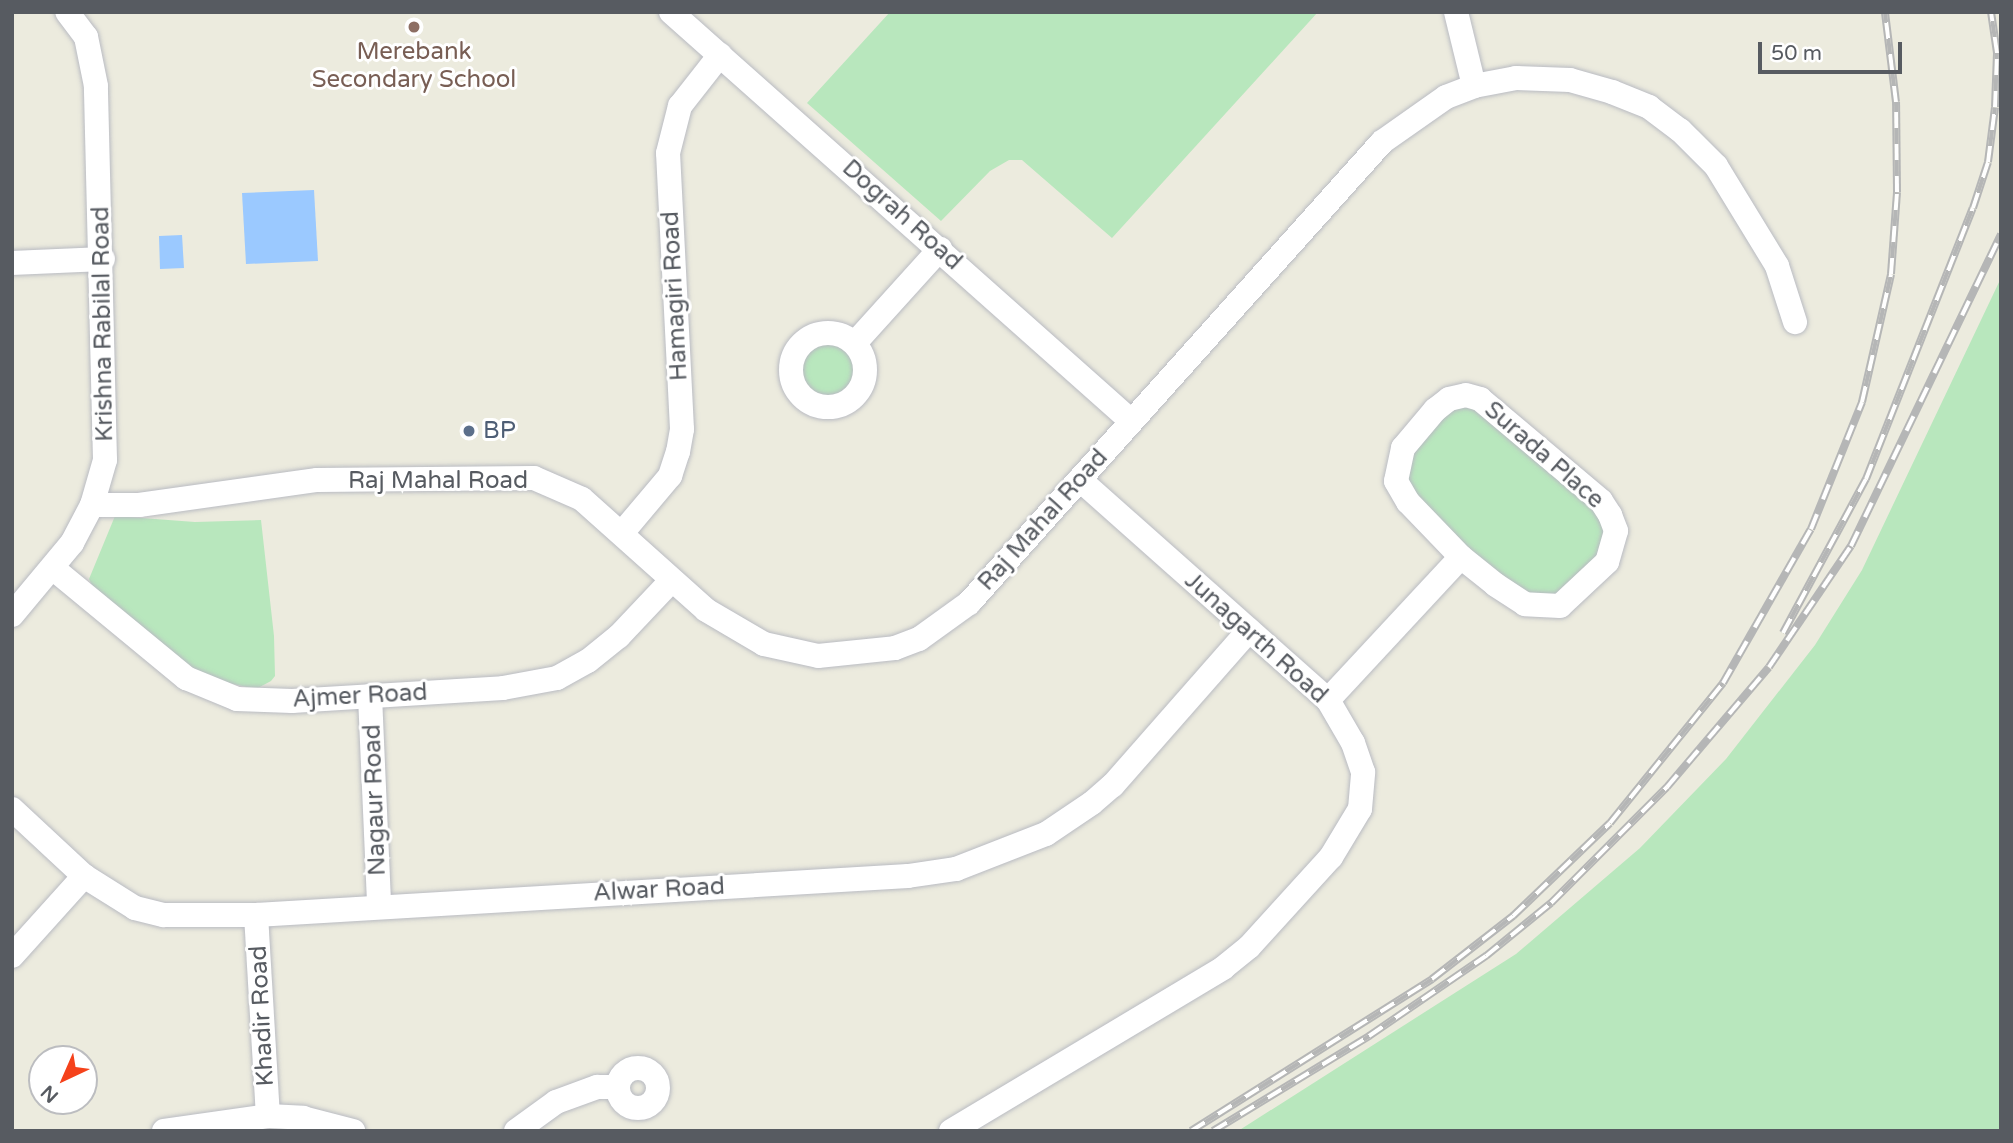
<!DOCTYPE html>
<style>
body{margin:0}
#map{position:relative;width:2013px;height:1143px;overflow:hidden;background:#ecebde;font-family:"Varela Round",sans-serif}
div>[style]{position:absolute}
.green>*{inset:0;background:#b8e7bd}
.round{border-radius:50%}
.water>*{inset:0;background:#9bc9ff}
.roads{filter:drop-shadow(0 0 2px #b9bbc2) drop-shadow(0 0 2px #b9bbc2)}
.minor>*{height:24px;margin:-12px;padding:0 12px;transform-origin:12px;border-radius:12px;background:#fff}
.minor>.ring{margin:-12px;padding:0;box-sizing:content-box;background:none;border:24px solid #fff;border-radius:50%}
.rail>*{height:8px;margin-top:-4px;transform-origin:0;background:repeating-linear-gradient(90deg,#fff 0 16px,#b5b6b6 0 32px);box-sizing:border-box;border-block:2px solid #b5b6b6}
.dots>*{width:19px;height:19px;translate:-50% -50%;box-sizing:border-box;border:4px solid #fff;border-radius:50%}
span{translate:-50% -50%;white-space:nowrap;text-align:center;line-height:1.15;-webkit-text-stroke:6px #fff;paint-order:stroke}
.education-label{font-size:24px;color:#785e54}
.street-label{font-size:24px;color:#575b61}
.service-label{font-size:24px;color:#4e5e75}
.left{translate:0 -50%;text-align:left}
.frame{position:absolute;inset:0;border:14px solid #575b61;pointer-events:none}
.north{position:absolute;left:28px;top:1045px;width:70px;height:70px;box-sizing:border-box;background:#fff;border:2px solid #bcbdc0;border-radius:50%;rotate:224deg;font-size:19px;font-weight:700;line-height:28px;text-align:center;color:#575b61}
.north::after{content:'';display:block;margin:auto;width:24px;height:32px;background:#f5421b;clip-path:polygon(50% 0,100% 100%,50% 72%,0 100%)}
.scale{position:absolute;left:1758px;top:42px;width:144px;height:32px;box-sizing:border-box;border:4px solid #575b61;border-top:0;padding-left:9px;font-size:21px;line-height:24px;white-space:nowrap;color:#575b61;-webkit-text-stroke:5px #fff;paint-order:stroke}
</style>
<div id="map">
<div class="green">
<div style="clip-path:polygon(890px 12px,1318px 12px,1112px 238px,1022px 160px,1009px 160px,990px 171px,941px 221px,807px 103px)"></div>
<div style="clip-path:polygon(2001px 278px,2001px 1131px,1238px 1131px,1516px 954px,1640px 848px,1726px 759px,1815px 645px,1862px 570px)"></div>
<div class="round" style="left:795px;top:339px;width:64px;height:64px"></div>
<div style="clip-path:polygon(1468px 406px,1488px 413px,1591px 503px,1603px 524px,1606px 550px,1556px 598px,1527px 595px,1461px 546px,1408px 489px,1405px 462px,1412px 450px,1454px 408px)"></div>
<div style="clip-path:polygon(115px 516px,195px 522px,261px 520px,274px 636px,275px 676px,271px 681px,256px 689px,224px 682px,188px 667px,93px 588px,89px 579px)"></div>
</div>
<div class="water">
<div style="clip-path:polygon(314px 190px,318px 261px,246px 264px,242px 193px)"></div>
<div style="clip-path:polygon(182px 235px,184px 268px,160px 269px,159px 236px)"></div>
</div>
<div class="roads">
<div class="minor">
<div style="left:671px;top:12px;width:616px;rotate:41.64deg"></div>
<div style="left:1456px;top:12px;width:76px;rotate:76.3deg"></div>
<div style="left:12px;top:263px;width:91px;rotate:-2.5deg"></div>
<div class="ring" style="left:791px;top:333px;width:50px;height:50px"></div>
<div style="left:855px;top:343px;width:127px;rotate:-47.9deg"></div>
<div style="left:1466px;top:395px;width:15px;rotate:16deg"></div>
<div style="left:1480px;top:399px;width:158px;rotate:40.1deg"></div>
<div style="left:1601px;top:501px;width:17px;rotate:57deg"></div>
<div style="left:1610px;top:515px;width:17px;rotate:69deg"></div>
<div style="left:1616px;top:531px;width:32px;rotate:106deg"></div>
<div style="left:1607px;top:562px;width:64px;rotate:136.9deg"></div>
<div style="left:1560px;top:606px;width:35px;rotate:-177deg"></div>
<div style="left:1525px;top:604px;width:35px;rotate:-147deg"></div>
<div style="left:1496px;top:585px;width:45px;rotate:-141.3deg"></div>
<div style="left:1461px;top:557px;width:76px;rotate:-133.9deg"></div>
<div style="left:1408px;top:502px;width:24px;rotate:-120deg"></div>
<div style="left:1396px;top:481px;width:34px;rotate:-78deg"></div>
<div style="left:1403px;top:448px;width:50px;rotate:-49.9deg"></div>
<div style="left:1435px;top:410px;width:18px;rotate:-38deg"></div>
<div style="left:1449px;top:399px;width:17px;rotate:-13deg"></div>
<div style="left:92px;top:505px;width:47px"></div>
<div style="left:139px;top:505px;width:180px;rotate:-8deg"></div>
<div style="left:317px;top:480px;width:217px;rotate:-0.5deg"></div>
<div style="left:534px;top:478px;width:52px;rotate:23.6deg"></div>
<div style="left:582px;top:499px;width:166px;rotate:41.8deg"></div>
<div style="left:706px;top:610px;width:67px;rotate:30.4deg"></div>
<div style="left:764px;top:644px;width:55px;rotate:12.5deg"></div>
<div style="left:818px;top:656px;width:77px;rotate:-5.9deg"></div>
<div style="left:895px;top:648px;width:26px;rotate:-21deg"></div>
<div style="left:919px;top:639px;width:62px;rotate:-35.8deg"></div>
<div style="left:969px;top:603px;width:619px;rotate:-48.14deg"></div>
<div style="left:1382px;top:142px;width:78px;rotate:-35.1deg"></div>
<div style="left:1446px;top:97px;width:30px;rotate:-21deg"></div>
<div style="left:1474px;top:86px;width:43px;rotate:-10.8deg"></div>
<div style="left:1516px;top:78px;width:54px;rotate:2.1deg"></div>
<div style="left:1570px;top:80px;width:44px;rotate:15.9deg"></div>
<div style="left:1612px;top:92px;width:40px;rotate:22deg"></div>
<div style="left:1649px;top:107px;width:39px;rotate:37deg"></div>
<div style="left:1680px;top:130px;width:51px;rotate:45deg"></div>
<div style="left:1716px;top:166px;width:117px;rotate:58.6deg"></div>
<div style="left:1777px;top:266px;width:59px;rotate:72.2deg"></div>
<div style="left:622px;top:533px;width:75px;rotate:-49.9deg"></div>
<div style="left:670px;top:476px;width:25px;rotate:-72deg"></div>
<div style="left:678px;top:452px;width:23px;rotate:-80deg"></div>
<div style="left:682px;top:429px;width:276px;rotate:-92.9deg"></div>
<div style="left:668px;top:153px;width:49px;rotate:-75.7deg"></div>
<div style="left:680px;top:106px;width:65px;rotate:-51.9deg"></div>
<div style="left:55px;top:570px;width:170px;rotate:39.5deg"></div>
<div style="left:186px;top:678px;width:55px;rotate:22.4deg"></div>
<div style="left:237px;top:699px;width:55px;rotate:2.1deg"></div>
<div style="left:292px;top:701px;width:211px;rotate:-3.5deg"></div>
<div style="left:503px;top:688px;width:55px;rotate:-10.5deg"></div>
<div style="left:557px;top:678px;width:35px;rotate:-29deg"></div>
<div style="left:588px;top:661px;width:40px;rotate:-39deg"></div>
<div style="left:619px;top:636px;width:76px;rotate:-46.6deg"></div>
<div style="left:12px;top:615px;width:94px;rotate:-50.2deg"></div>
<div style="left:72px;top:543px;width:43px;rotate:-62.2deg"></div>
<div style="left:92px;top:505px;width:47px;rotate:-73.9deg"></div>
<div style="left:105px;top:460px;width:374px;rotate:-91.4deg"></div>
<div style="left:96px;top:86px;width:50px;rotate:-101.5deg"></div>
<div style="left:86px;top:37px;width:31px;rotate:-127deg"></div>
<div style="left:370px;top:696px;width:209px;rotate:87.5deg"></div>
<div style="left:1328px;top:700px;width:195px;rotate:-47.1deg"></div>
<div style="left:12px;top:809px;width:98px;rotate:42.9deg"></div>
<div style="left:84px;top:876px;width:60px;rotate:32.1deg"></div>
<div style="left:135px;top:908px;width:30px;rotate:14deg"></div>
<div style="left:164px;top:915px;width:92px"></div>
<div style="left:256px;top:915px;width:653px;rotate:-3.42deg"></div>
<div style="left:908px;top:876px;width:49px;rotate:-8.3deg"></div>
<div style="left:956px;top:869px;width:97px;rotate:-21.3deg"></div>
<div style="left:1046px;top:834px;width:55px;rotate:-34deg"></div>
<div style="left:1092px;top:803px;width:28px;rotate:-41deg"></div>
<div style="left:1113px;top:785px;width:206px;rotate:-48.7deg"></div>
<div style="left:256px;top:915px;width:201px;rotate:86.6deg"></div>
<div style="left:12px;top:956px;width:108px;rotate:-48deg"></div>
<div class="ring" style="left:618px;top:1068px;width:16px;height:16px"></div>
<div style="left:164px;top:1131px;width:105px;rotate:-8.2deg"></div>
<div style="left:268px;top:1116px;width:35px;rotate:3deg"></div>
<div style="left:303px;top:1118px;width:52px;rotate:14.6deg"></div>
<div style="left:516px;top:1131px;width:49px;rotate:-35.9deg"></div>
<div style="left:556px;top:1102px;width:44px;rotate:-20.1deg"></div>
<div style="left:597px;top:1087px;width:21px"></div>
<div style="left:951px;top:1131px;width:317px;rotate:-30.9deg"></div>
<div style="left:1223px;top:968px;width:33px;rotate:-39deg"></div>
<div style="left:1249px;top:947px;width:122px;rotate:-47.7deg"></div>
<div style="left:1331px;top:857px;width:56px;rotate:-58.9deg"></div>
<div style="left:1360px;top:809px;width:37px;rotate:-85deg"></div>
<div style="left:1363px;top:772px;width:31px;rotate:-109deg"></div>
<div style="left:1353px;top:743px;width:50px;rotate:-120.2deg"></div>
<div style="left:1328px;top:700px;width:332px;rotate:-138.4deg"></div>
</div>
</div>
<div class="rail">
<div style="left:1783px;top:633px;width:175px;rotate:-61.7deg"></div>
<div style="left:1866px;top:479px;width:291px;rotate:-68.5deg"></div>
<div style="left:1973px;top:208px;width:48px;rotate:-71.9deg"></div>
<div style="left:1988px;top:162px;width:55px;rotate:-82.7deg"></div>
<div style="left:1995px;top:107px;width:54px;rotate:-87.9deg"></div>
<div style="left:1997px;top:53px;width:41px;rotate:-98.3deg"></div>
<div style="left:1191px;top:1131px;width:285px;rotate:-32.2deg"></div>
<div style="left:1432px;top:979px;width:103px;rotate:-37.9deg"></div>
<div style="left:1513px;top:916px;width:134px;rotate:-43.8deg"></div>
<div style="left:1610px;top:823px;width:180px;rotate:-51.1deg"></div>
<div style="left:1723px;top:683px;width:177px;rotate:-60.3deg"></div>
<div style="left:1811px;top:529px;width:137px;rotate:-68.1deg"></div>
<div style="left:1862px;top:402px;width:131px;rotate:-77.2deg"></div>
<div style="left:1891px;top:274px;width:82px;rotate:-85.8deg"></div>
<div style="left:1897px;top:192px;width:90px;rotate:-90.6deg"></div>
<div style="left:1896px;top:102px;width:91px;rotate:-97deg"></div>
<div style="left:1213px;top:1131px;width:183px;rotate:-31.3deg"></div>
<div style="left:1369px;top:1036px;width:142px;rotate:-34.4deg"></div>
<div style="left:1486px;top:956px;width:84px;rotate:-39.2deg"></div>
<div style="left:1551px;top:903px;width:164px;rotate:-45deg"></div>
<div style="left:1667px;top:787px;width:157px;rotate:-49.6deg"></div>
<div style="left:1769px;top:667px;width:146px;rotate:-55.9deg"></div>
<div style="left:1851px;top:546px;width:346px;rotate:-64.3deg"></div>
</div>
<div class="dots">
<div style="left:414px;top:27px;background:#8d6e63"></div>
<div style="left:469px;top:431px;background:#5c6f8a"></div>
</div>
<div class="education-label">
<span style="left:414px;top:66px">Merebank<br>Secondary School</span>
</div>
<div class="street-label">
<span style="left:902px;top:215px;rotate:42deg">Dograh Road</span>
<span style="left:675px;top:296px;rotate:-93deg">Hamagiri Road</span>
<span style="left:103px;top:324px;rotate:-91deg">Krishna Rabilal Road</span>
<span style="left:1544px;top:455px;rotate:41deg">Surada Place</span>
<span style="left:438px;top:481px">Raj Mahal Road</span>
<span style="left:1043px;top:520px;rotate:-48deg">Raj Mahal Road</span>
<span style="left:1256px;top:638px;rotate:42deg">Junagarth Road</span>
<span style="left:360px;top:696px;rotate:-3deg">Ajmer Road</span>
<span style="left:375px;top:800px;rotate:-92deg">Nagaur Road</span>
<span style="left:659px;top:890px;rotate:-3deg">Alwar Road</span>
<span style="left:262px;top:1016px;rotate:-93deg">Khadir Road</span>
</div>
<div class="service-label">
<span class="left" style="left:483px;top:431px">BP</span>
</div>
<div class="frame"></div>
<div class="north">N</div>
<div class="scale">50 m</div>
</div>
